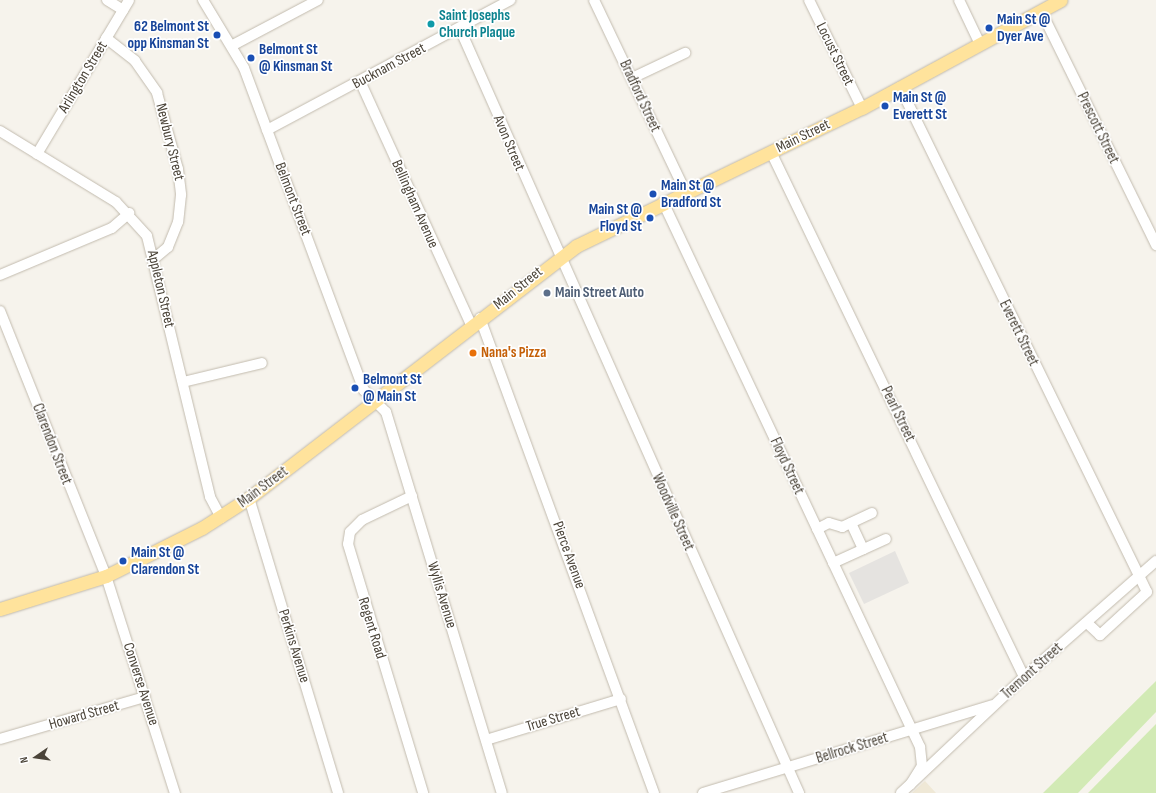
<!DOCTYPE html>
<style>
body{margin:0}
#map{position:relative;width:1156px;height:793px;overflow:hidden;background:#f6f3ec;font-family:"Sofia Sans Condensed",sans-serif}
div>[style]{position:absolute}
.education>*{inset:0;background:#efe8d6}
.green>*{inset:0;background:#d2eab5}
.parking>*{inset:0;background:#e5e3e0}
.roads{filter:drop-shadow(0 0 1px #c2bbae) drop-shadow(0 0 1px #c2bbae)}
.minor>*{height:10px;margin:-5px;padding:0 5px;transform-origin:5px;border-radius:5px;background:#fff}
.major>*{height:13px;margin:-6.5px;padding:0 6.5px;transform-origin:6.5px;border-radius:6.5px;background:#ffe39c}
.dots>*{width:11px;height:11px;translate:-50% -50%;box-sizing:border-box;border:2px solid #fff;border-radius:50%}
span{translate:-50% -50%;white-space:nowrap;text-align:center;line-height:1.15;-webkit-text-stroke:3.5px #fff;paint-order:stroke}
.culture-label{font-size:15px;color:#0d838f;font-weight:700}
.left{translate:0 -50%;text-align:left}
.transit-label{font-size:15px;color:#164399;font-weight:700}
.right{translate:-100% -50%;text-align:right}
.street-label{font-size:15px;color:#4b4439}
.service-label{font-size:15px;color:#4e5e75;font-weight:700}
.food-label{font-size:15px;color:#c56008;font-weight:700}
.north{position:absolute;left:16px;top:737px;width:40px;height:40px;-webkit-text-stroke:3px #fff;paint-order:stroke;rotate:257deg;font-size:11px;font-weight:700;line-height:16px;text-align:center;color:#4b4439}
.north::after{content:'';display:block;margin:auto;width:14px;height:18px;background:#4b4439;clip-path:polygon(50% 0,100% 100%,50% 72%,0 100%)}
</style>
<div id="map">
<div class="education">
<div style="clip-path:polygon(925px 781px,936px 793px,912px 793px)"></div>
</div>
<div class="green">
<div style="clip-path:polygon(1156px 681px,1156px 712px,1078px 793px,1043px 793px)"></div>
<div style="clip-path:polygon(1156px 724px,1156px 793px,1088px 793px)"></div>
</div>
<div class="parking">
<div style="clip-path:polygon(895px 551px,909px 583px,864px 604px,849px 573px)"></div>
</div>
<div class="roads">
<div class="minor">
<div style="left:107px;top:0;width:19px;rotate:32deg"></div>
<div style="left:203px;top:0;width:79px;rotate:58.9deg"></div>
<div style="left:244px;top:68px;width:344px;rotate:69.6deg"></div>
<div style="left:364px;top:390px;width:31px;rotate:45deg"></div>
<div style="left:386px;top:412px;width:398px;rotate:73.1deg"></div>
<div style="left:594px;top:0;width:212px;rotate:64.5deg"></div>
<div style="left:809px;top:0;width:120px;rotate:63.9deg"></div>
<div style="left:959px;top:0;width:49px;rotate:64.5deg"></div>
<div style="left:1041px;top:11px;width:261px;rotate:63.8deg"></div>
<div style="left:460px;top:29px;width:836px;rotate:66.07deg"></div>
<div style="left:106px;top:38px;width:37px;rotate:38deg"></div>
<div style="left:135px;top:61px;width:39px;rotate:55deg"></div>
<div style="left:157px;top:93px;width:79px;rotate:74.6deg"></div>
<div style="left:178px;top:169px;width:26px;rotate:83deg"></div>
<div style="left:181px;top:195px;width:27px;rotate:96deg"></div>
<div style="left:178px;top:222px;width:27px;rotate:112deg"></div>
<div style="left:168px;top:247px;width:17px;rotate:140deg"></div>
<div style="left:233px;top:45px;width:96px;rotate:-27.9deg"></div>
<div style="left:632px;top:78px;width:59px;rotate:-25.3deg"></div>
<div style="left:360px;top:81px;width:268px;rotate:65.5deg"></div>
<div style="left:900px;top:87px;width:562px;rotate:63.94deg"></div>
<div style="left:1147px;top:592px;width:64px;rotate:137.5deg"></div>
<div style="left:1100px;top:635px;width:18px;rotate:-137deg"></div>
<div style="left:267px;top:130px;width:276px;rotate:-28.1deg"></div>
<div style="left:0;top:131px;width:136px;rotate:31.5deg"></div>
<div style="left:116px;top:202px;width:46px;rotate:47.6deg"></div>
<div style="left:147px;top:236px;width:268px;rotate:76.4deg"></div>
<div style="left:210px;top:497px;width:24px;rotate:62deg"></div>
<div style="left:771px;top:152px;width:583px;rotate:64.27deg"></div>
<div style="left:37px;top:154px;width:179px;rotate:-59.1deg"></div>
<div style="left:663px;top:202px;width:603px;rotate:64.75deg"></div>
<div style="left:920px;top:747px;width:19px;rotate:84deg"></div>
<div style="left:922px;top:766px;width:22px;rotate:122deg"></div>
<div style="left:0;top:275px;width:121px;rotate:-22.8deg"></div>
<div style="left:112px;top:228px;width:23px;rotate:-41deg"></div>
<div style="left:0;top:311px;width:285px;rotate:68.2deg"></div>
<div style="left:106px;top:576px;width:228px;rotate:72.4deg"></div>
<div style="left:480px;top:318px;width:506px;rotate:69.88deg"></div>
<div style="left:183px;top:382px;width:81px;rotate:-13.5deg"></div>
<div style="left:412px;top:496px;width:55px;rotate:154.4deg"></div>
<div style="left:362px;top:520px;width:17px;rotate:135deg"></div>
<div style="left:350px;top:532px;width:12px;rotate:99deg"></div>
<div style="left:348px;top:544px;width:260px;rotate:73.2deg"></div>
<div style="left:249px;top:498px;width:308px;rotate:73.2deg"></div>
<div style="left:851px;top:523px;width:29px;rotate:65deg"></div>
<div style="left:817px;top:529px;width:13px;rotate:-27deg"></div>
<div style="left:829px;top:523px;width:14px;rotate:17deg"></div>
<div style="left:842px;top:527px;width:33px;rotate:-25deg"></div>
<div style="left:833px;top:563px;width:58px;rotate:-24.4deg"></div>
<div style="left:0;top:739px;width:151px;rotate:-16.2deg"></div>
<div style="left:486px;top:740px;width:141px;rotate:-16.9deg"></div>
<div style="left:703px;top:793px;width:302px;rotate:-16.9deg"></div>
<div style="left:901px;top:793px;width:169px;rotate:-43.3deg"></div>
<div style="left:1024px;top:677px;width:176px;rotate:-41.3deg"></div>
</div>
<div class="major">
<div style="left:0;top:609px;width:111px;rotate:-17.3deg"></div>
<div style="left:106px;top:576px;width:107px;rotate:-26.6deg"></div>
<div style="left:202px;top:528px;width:56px;rotate:-32.6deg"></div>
<div style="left:249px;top:498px;width:413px;rotate:-37.6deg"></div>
<div style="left:576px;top:246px;width:318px;rotate:-25.8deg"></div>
<div style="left:862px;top:108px;width:226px;rotate:-28.5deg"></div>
</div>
</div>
<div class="dots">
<div style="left:431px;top:24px;background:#0f9aa8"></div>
<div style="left:989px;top:28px;background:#1a4fb4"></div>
<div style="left:217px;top:35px;background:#1a4fb4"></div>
<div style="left:251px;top:58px;background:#1a4fb4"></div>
<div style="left:885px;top:106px;background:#1a4fb4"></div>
<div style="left:653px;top:194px;background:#1a4fb4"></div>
<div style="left:650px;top:218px;background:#1a4fb4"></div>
<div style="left:547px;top:293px;background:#5c6f8a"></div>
<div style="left:473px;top:353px;background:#e8710a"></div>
<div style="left:355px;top:388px;background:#1a4fb4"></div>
<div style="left:123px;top:561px;background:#1a4fb4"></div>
</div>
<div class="culture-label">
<span class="left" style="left:439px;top:24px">Saint Josephs<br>Church Plaque</span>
</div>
<div class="transit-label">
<span class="left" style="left:997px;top:28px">Main St @<br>Dyer Ave</span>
<span class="right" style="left:209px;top:35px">62 Belmont St<br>opp Kinsman St</span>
<span class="left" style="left:259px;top:58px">Belmont St<br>@ Kinsman St</span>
<span class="left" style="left:893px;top:106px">Main St @<br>Everett St</span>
<span class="left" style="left:661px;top:194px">Main St @<br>Bradford St</span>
<span class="right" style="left:642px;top:218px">Main St @<br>Floyd St</span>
<span class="left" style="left:363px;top:388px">Belmont St<br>@ Main St</span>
<span class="left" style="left:131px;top:561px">Main St @<br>Clarendon St</span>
</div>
<div class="street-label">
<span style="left:835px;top:54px;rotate:64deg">Locust Street</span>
<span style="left:389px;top:66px;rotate:-28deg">Bucknam Street</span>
<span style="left:83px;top:77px;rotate:-59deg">Arlington Street</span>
<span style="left:640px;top:96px;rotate:65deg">Bradford Street</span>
<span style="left:1098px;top:128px;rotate:64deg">Prescott Street</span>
<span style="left:803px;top:136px;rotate:-26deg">Main Street</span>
<span style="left:170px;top:142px;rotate:76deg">Newbury Street</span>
<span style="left:509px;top:143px;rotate:67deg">Avon Street</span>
<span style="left:293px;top:199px;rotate:69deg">Belmont Street</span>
<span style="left:415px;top:204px;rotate:66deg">Bellingham Avenue</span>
<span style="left:518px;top:288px;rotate:-39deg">Main Street</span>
<span style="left:161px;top:289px;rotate:77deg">Appleton Street</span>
<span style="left:1019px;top:333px;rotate:64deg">Everett Street</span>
<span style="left:898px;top:414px;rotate:64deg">Pearl Street</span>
<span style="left:52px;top:444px;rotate:69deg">Clarendon Street</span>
<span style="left:787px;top:466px;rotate:65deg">Floyd Street</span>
<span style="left:263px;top:487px;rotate:-37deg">Main Street</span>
<span style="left:673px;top:512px;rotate:66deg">Woodville Street</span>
<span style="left:569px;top:555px;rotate:70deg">Pierce Avenue</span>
<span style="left:442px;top:595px;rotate:73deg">Wyllis Avenue</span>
<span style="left:372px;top:628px;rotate:73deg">Regent Road</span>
<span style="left:294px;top:646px;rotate:73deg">Perkins Avenue</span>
<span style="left:1032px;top:671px;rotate:-42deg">Tremont Street</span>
<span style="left:141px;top:684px;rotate:72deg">Converse Avenue</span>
<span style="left:84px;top:715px;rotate:-16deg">Howard Street</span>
<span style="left:553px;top:719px;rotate:-17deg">True Street</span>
<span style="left:852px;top:748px;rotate:-17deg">Bellrock Street</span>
</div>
<div class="service-label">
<span class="left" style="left:555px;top:293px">Main Street Auto</span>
</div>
<div class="food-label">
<span class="left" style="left:481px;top:353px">Nana's Pizza</span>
</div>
<div class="north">N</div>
</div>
